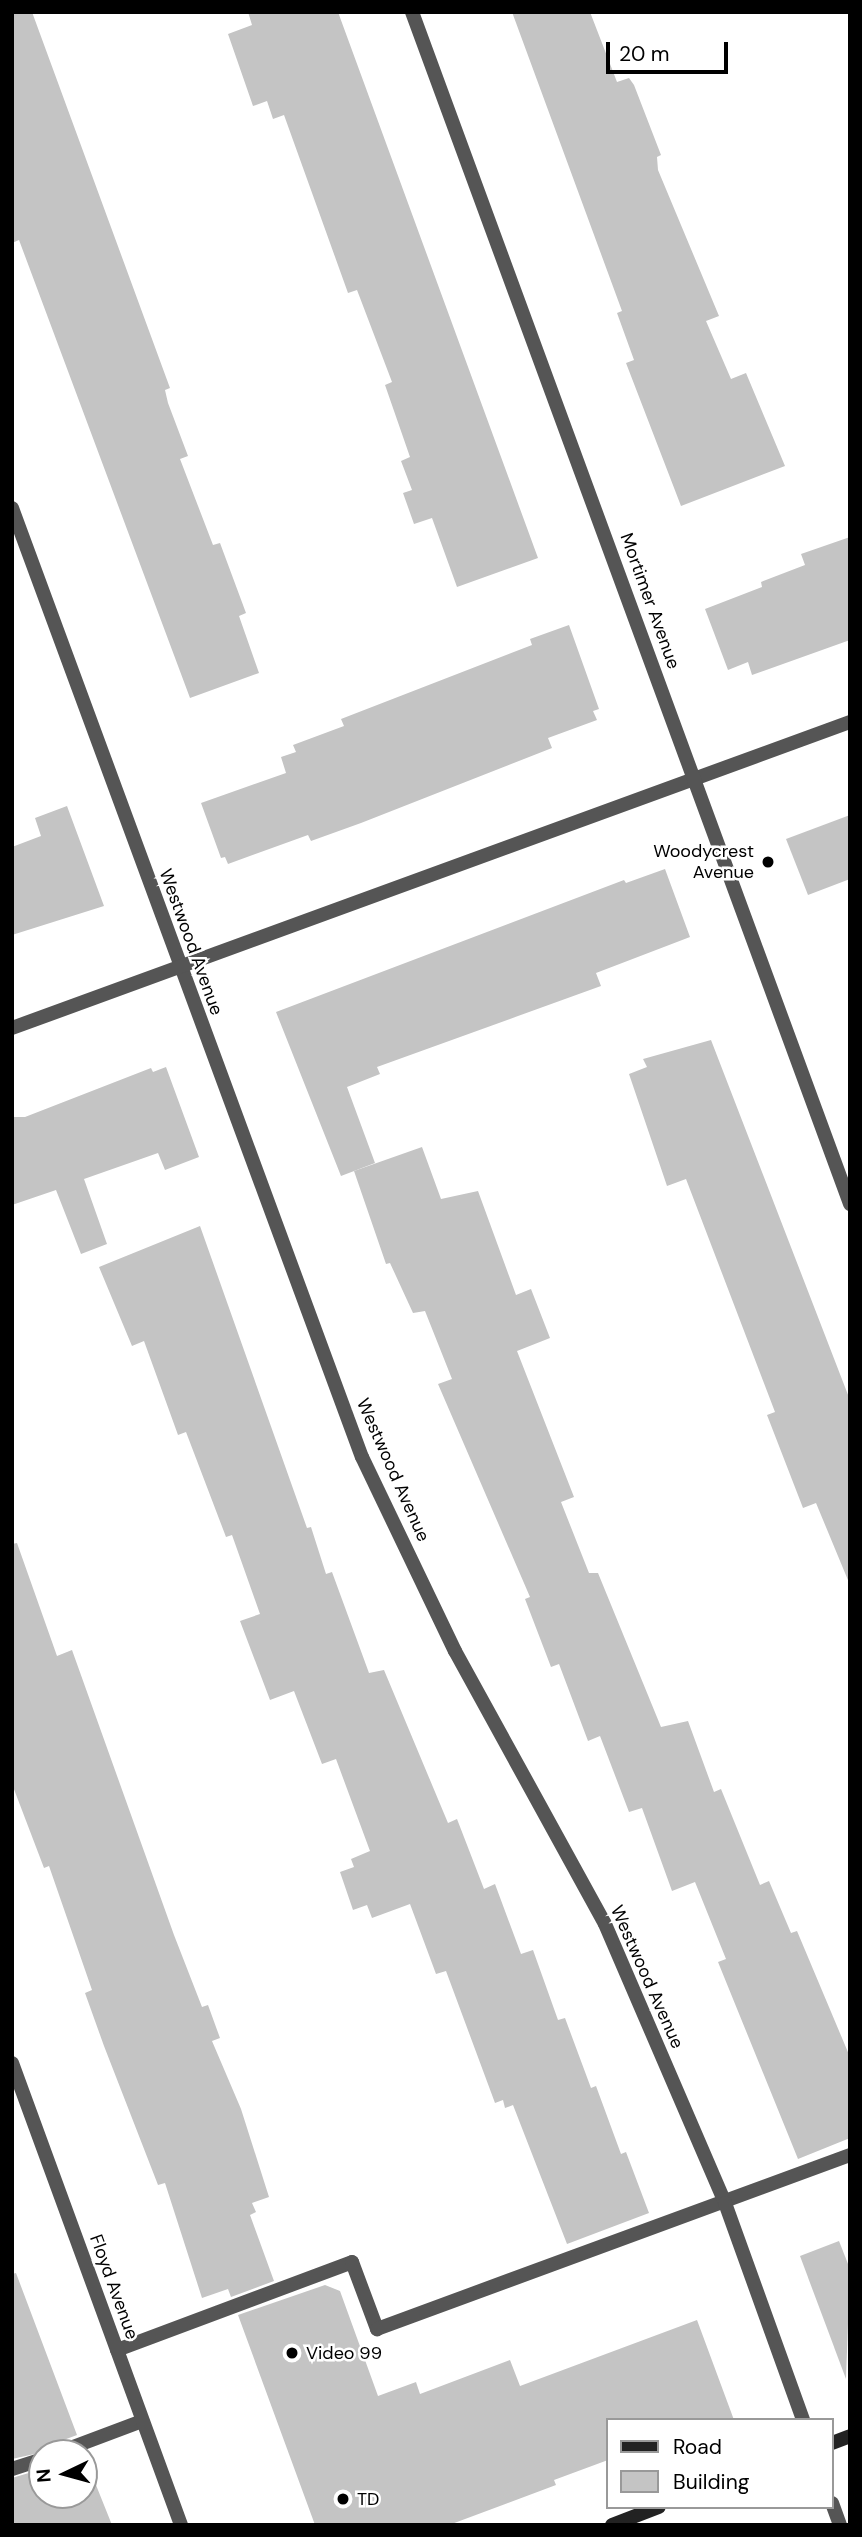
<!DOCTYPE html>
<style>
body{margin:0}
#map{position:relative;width:862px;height:2537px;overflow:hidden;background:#fff;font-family:"DM Sans",sans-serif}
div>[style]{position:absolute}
.building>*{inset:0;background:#c4c4c4}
.service>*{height:14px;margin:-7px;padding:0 7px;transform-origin:7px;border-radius:7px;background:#555}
.minor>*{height:14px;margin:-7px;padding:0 7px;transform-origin:7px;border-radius:7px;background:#555}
.tertiary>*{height:14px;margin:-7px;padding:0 7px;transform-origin:7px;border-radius:7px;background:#555}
.secondary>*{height:14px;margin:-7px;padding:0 7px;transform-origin:7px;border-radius:7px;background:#222}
.dots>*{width:19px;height:19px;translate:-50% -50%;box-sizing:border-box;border:4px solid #fff;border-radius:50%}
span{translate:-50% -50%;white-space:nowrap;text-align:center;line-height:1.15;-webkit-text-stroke:5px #fff;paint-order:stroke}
.street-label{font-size:18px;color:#000}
.poi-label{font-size:18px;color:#000}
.right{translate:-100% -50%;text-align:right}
.left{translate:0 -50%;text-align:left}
.frame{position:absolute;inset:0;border:14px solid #000;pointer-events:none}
.legend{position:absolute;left:606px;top:2418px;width:228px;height:91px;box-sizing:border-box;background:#fff;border:2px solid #999;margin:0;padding:9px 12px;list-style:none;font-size:21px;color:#000}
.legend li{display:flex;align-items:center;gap:14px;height:35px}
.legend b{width:35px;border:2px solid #999}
.north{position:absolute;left:28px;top:2439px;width:70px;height:70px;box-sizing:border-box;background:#fff;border:2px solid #999;border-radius:50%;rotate:265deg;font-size:19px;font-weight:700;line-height:28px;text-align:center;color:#000}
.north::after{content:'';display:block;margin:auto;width:24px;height:32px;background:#000;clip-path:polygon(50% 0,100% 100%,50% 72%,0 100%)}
.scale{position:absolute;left:606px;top:42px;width:122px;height:32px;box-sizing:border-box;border:4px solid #000;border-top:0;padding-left:9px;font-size:21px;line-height:24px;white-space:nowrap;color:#000;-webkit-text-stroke:5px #fff;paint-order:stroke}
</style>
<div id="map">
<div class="building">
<div style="clip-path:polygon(12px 12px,32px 12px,170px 388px,165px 390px,168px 403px,188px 456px,180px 459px,213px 545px,220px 543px,246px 613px,239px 616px,259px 673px,190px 698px,19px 240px,12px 243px)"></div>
<div style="clip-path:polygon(248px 12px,338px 12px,538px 558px,457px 587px,432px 518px,414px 524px,403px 493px,412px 490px,401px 461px,410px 457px,385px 385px,392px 382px,357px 290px,348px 293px,284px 115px,273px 119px,267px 101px,253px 106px,228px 34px,252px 25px)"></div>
<div style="clip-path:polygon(512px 12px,590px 12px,617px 82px,629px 78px,634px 85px,661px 155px,657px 157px,658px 170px,719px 316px,706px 321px,731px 379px,746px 373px,785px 466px,681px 506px,626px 363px,634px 360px,617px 313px,622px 311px)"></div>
<div style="clip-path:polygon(850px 537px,850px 640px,752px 675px,748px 662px,728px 670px,705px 609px,762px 587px,761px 582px,805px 565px,801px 554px)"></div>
<div style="clip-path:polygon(569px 625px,599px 709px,593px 711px,597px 720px,548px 738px,552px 748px,361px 823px,311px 841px,308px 835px,228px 864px,225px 857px,221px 858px,201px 803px,286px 773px,281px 757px,296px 752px,293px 745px,344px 726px,341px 719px,532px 645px,530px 639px)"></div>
<div style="clip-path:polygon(67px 806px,104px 906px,12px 935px,12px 847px,41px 836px,35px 818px)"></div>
<div style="clip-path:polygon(850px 815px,850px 879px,808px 895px,786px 839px)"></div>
<div style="clip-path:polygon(665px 869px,690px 937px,596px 973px,601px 986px,377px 1067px,380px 1074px,347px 1087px,375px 1163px,341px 1176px,276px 1012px,624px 880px,626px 883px)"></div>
<div style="clip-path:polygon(711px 1040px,850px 1400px,850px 1585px,816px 1503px,803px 1508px,767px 1415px,775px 1412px,686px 1179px,667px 1186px,629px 1074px,647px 1067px,643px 1059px)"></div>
<div style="clip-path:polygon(166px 1067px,199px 1157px,165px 1170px,158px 1153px,84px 1179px,107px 1244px,81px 1254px,56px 1190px,12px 1205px,12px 1117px,25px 1117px,151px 1068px,153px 1072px)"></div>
<div style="clip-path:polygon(422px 1147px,441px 1199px,478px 1191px,516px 1295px,531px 1289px,550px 1338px,517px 1351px,574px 1497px,561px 1502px,589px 1573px,598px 1573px,661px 1727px,688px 1721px,714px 1792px,721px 1789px,760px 1885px,769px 1881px,791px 1933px,797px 1931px,850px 2057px,850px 2138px,798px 2159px,718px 1962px,726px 1959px,695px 1882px,672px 1891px,642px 1808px,629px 1812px,600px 1736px,588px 1741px,559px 1664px,551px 1667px,525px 1599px,530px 1597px,438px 1384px,452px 1379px,425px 1311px,413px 1313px,390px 1263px,386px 1264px,354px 1171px)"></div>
<div style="clip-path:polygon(200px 1226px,307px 1528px,311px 1527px,326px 1574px,332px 1572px,369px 1673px,384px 1670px,448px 1823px,457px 1819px,484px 1889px,495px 1884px,521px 1954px,533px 1950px,558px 2020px,565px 2018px,591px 2088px,596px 2086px,621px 2154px,626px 2152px,649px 2213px,567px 2244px,513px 2105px,505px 2108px,503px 2100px,495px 2103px,446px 1971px,436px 1974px,410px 1904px,372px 1918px,367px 1905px,353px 1910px,340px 1872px,354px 1867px,351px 1859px,370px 1851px,336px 1759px,322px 1764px,294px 1691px,270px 1700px,240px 1621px,260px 1614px,232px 1535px,226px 1537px,186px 1432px,178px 1435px,144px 1341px,132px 1346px,99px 1267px)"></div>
<div style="clip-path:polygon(17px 1543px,57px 1656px,72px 1650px,174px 1935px,202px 2007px,208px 2005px,220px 2038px,212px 2041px,241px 2109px,269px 2197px,252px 2203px,256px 2212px,250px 2215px,274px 2281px,231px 2297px,228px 2289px,202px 2298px,165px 2183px,158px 2185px,104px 2046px,85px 1993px,92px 1990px,49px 1866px,44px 1868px,12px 1784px,12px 1544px)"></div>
<div style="clip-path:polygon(839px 2241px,850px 2269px,846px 2379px,800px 2256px)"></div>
<div style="clip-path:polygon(16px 2273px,77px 2435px,53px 2444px,48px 2451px,12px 2459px,12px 2274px)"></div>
<div style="clip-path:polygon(325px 2285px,340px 2291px,378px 2396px,416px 2382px,420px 2394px,510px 2360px,520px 2386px,697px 2320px,734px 2420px,608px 2420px,608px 2460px,554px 2480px,556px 2485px,449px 2525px,315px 2525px,238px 2315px)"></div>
<div style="clip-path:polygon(84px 2455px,112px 2525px,12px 2525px,12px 2478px,42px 2469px,42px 2495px,84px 2495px)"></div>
</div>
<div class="service">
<div style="left:117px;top:2350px;width:251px;rotate:-20.5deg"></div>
<div style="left:352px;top:2262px;width:72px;rotate:69.5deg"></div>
<div style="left:377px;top:2329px;width:504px;rotate:-20.2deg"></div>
<div style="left:57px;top:2453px;width:91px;rotate:-20.6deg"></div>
<div style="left:12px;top:2469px;width:32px;rotate:-18deg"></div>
</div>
<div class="minor">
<div style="left:12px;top:508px;width:1011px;rotate:69.76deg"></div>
<div style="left:362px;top:1457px;width:215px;rotate:64.4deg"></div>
<div style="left:455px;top:1651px;width:311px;rotate:61.2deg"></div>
<div style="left:605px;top:1924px;width:304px;rotate:66.7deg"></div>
<div style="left:725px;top:2203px;width:231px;rotate:70.2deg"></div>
<div style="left:12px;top:1028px;width:892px;rotate:-20.06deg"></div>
<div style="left:12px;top:2063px;width:492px;rotate:69.9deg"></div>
<div style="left:832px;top:2503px;width:23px;rotate:70deg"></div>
</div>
<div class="tertiary">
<div style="left:412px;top:12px;width:1270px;rotate:69.82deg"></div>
</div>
<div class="secondary">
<div style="left:832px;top:2443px;width:19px;rotate:-21deg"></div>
<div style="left:612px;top:2525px;width:50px;rotate:-21deg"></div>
</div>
<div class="dots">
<div style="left:768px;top:862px;background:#000"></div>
<div style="left:292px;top:2353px;background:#000"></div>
<div style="left:343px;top:2499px;background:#000"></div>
</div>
<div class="street-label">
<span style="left:650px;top:601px;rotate:70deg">Mortimer Avenue</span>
<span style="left:191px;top:942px;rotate:70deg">Westwood Avenue</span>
<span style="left:393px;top:1470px;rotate:66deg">Westwood Avenue</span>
<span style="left:647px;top:1977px;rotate:66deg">Westwood Avenue</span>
<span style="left:114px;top:2287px;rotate:70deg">Floyd Avenue</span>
</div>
<div class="poi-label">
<span class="right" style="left:754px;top:862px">Woodycrest<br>Avenue</span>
<span class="left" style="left:306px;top:2353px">Video 99</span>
<span class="left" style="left:357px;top:2499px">TD</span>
</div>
<div class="frame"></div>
<ul class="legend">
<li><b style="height:9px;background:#222"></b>Road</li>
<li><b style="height:19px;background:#c4c4c4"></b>Building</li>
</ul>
<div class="north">N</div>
<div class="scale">20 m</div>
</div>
